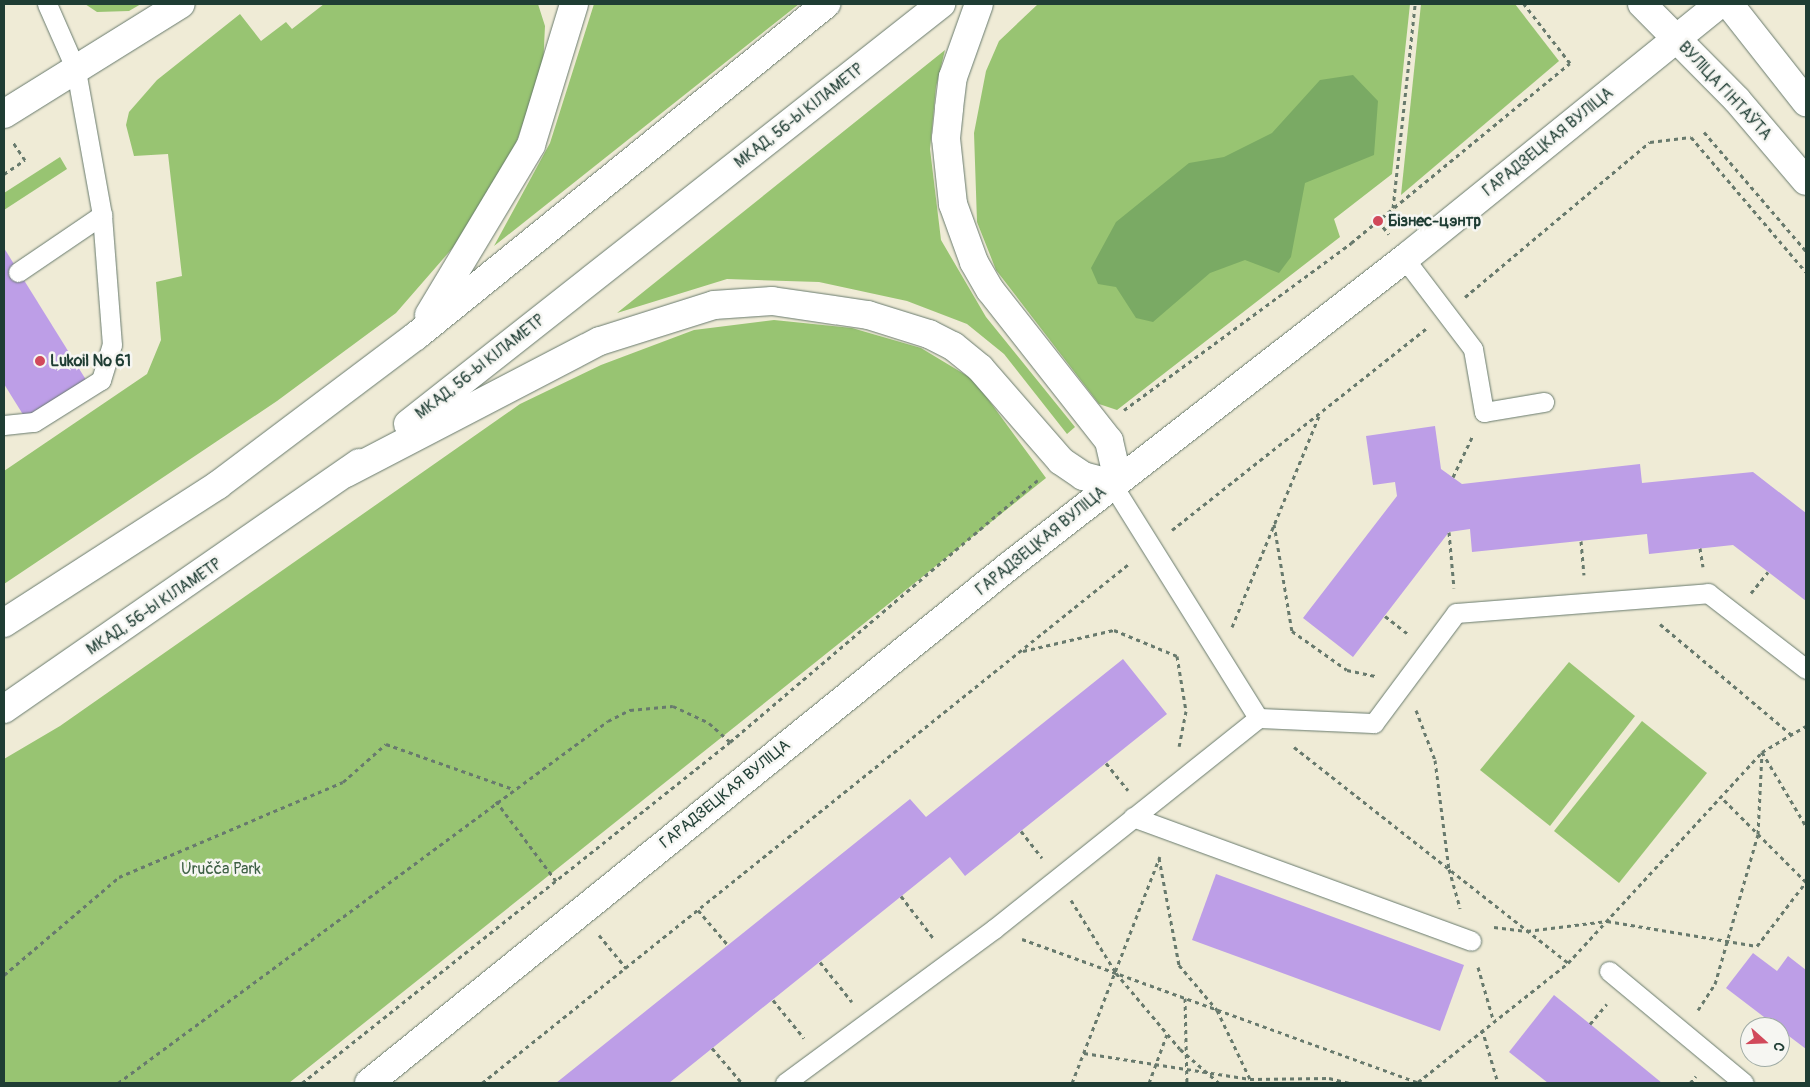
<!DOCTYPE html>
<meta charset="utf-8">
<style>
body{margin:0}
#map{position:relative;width:1810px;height:1087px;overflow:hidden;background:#efebd6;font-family:Pangolin,sans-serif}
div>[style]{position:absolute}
.green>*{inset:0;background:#98c472}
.forest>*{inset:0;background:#7aaa64}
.building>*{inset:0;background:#bd9ee7}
.path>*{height:3px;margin-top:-1.5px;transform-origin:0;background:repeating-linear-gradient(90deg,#687a6d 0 4px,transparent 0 8px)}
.roads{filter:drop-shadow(0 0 1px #687a6d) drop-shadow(0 0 1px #687a6d)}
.service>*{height:19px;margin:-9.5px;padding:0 9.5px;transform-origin:9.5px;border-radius:9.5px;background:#fff}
.minor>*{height:28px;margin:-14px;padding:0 14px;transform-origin:14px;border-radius:14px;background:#fff}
.tertiary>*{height:28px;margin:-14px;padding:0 14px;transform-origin:14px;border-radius:14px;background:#fff}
.secondary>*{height:28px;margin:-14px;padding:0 14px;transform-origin:14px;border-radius:14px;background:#fff}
.trunk>*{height:28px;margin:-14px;padding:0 14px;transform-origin:14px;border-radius:14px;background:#fff}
.dots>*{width:14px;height:14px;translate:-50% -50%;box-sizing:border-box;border:2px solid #f6f6f2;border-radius:50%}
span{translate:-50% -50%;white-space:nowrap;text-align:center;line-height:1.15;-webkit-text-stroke:5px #f6f6f2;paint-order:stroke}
.street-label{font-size:16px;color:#1f3d34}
.poi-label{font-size:16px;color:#1f3d34;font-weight:700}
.left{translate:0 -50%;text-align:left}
.park-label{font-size:16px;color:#3d5f44}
.frame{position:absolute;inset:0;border:5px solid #1f3d34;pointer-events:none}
.north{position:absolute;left:1740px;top:1017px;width:50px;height:50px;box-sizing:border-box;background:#f6f6f2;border:1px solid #a0aca6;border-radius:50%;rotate:110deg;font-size:14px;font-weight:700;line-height:20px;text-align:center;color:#1f3d34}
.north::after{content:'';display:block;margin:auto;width:18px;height:22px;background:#d1495b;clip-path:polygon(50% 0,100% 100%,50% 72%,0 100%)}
</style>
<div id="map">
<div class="green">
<div style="clip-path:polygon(85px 4px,141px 4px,129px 11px,97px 12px)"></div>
<div style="clip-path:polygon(324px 4px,538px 4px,545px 26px,543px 67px,510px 160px,463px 236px,396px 313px,277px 401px,4px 584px,4px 471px,147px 374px,161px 340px,156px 282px,182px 276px,168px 154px,134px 156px,126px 125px,129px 112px,157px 80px,240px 14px,261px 41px,286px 22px,292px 29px)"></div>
<div style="clip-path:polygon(594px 4px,799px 4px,494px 246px,550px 143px)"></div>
<div style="clip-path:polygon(1038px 4px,1410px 4px,1392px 174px,1334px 219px,1340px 237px,1117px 410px,1099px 404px,996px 270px,977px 222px,974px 133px,986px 71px,999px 41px)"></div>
<div style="clip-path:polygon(1421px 4px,1515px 4px,1559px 61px,1401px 195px)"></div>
<div style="clip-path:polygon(945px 50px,936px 87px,930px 149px,941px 240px,986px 317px,1075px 427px,1067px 434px,1004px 354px,967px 324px,907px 301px,819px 282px,727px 279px,617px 313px)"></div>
<div style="clip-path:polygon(60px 157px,67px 169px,4px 210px,4px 193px)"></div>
<div style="clip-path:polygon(774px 320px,852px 328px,921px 348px,974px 380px,1046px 478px,289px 1083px,4px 1083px,4px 759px,60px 726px,520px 404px,601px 365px,694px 330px)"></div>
<div style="clip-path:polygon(1569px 662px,1635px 716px,1550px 826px,1480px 770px)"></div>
<div style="clip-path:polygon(1642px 721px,1707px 773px,1619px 883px,1554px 831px)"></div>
</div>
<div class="forest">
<div style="clip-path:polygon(1353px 75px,1378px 101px,1374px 155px,1305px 183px,1291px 257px,1279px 273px,1245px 260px,1210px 273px,1153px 322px,1136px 318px,1116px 287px,1098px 284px,1091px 268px,1116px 222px,1189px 163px,1224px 157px,1272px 133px,1320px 80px)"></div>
</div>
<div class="building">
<div style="clip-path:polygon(4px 248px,88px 383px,27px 421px,4px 384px)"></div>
<div style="clip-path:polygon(1435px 426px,1441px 469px,1462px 484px,1640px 464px,1642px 483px,1753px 472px,1806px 513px,1806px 601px,1733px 545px,1649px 554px,1647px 534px,1472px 552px,1470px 529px,1449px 532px,1353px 657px,1303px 618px,1397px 496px,1395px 482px,1373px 485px,1366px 436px)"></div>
<div style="clip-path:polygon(1123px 659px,1167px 714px,965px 876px,950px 857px,669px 1083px,556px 1083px,910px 799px,926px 817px)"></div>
<div style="clip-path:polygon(1216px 874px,1464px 965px,1440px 1031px,1192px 940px)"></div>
<div style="clip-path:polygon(1753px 953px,1777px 971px,1788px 956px,1806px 970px,1806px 1049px,1726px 988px)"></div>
<div style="clip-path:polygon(1554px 995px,1590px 1024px,1662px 1083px,1548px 1083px,1509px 1052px)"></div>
</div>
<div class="path">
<div style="left:1704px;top:132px;width:157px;rotate:49.4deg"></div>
<div style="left:4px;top:174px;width:25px;rotate:-34deg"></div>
<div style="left:25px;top:160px;width:22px;rotate:-124deg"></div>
<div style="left:1393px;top:208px;width:205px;rotate:-83.8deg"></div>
<div style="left:1378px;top:221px;width:17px;rotate:50deg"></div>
<div style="left:1465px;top:297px;width:241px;rotate:-40deg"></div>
<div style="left:1650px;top:142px;width:41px;rotate:-7deg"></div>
<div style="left:1691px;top:137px;width:177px;rotate:49.6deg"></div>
<div style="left:1124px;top:410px;width:282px;rotate:-36.3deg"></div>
<div style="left:1351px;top:243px;width:283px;rotate:-39.4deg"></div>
<div style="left:1570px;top:63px;width:75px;rotate:-127.9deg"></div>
<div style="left:1453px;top:477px;width:47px;rotate:-64.5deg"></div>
<div style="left:1274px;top:524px;width:109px;rotate:80.5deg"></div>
<div style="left:1292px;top:631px;width:67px;rotate:35.3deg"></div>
<div style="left:1347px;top:670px;width:29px;rotate:12deg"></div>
<div style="left:1172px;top:530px;width:324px;rotate:-38.4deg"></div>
<div style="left:1449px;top:532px;width:56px;rotate:84.9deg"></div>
<div style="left:1581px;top:541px;width:34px;rotate:85deg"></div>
<div style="left:1700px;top:548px;width:19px;rotate:81deg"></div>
<div style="left:1751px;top:593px;width:27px;rotate:-51deg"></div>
<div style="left:1385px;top:616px;width:29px;rotate:38deg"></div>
<div style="left:1660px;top:624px;width:172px;rotate:40.1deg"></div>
<div style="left:1232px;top:627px;width:231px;rotate:-67.6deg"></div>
<div style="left:1023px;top:651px;width:93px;rotate:-13deg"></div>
<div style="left:1114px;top:630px;width:68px;rotate:22.4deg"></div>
<div style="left:1177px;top:656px;width:56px;rotate:80.7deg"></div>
<div style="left:1186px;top:711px;width:36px;rotate:101deg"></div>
<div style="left:1416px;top:710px;width:53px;rotate:69.2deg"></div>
<div style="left:1435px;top:760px;width:110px;rotate:82.7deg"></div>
<div style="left:1449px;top:869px;width:41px;rotate:74.2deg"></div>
<div style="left:1294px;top:747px;width:349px;rotate:38.2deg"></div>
<div style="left:1568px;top:963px;width:287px;rotate:-47.4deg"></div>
<div style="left:1762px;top:752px;width:51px;rotate:-30.6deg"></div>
<div style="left:1106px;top:763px;width:35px;rotate:51deg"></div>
<div style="left:496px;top:801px;width:100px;rotate:53.1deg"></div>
<div style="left:1021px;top:831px;width:34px;rotate:52deg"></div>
<div style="left:1159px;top:858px;width:109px;rotate:79.4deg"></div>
<div style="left:1179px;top:965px;width:59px;rotate:49.8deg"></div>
<div style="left:1217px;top:1010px;width:81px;rotate:64.4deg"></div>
<div style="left:901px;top:896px;width:54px;rotate:52.5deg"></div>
<div style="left:1071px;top:900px;width:86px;rotate:58.3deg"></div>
<div style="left:1116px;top:973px;width:99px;rotate:49.9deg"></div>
<div style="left:1180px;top:1049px;width:52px;rotate:41.1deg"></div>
<div style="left:698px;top:910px;width:46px;rotate:49.4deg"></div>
<div style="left:1494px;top:927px;width:33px;rotate:7deg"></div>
<div style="left:1527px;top:931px;width:81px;rotate:-7.1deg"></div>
<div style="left:1607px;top:921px;width:152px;rotate:9.5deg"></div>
<div style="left:1757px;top:946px;width:81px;rotate:-52.6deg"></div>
<div style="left:1806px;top:882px;width:120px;rotate:-135deg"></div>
<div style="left:599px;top:935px;width:43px;rotate:50.7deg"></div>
<div style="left:1022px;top:939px;width:421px;rotate:19.9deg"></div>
<div style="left:1418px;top:1082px;width:191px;rotate:-38.4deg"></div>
<div style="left:820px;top:962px;width:51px;rotate:51.3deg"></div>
<div style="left:1478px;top:967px;width:54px;rotate:73.9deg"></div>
<div style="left:4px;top:975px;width:151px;rotate:-40.4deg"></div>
<div style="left:119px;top:877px;width:243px;rotate:-23deg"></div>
<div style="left:343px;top:782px;width:57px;rotate:-41.5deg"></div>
<div style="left:386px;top:744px;width:135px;rotate:19.5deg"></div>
<div style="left:1185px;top:998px;width:85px;rotate:88.7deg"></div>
<div style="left:773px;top:1000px;width:49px;rotate:50.8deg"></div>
<div style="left:1698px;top:1010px;width:31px;rotate:-57deg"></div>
<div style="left:1715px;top:984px;width:156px;rotate:-74deg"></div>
<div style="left:1758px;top:834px;width:82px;rotate:-87.2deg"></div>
<div style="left:1762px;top:752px;width:86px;rotate:59.3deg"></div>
<div style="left:1590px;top:1024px;width:26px;rotate:-50deg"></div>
<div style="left:1482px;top:1029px;width:56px;rotate:73.5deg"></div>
<div style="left:712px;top:1048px;width:46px;rotate:49.4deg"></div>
<div style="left:1084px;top:1053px;width:168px;rotate:8.9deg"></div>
<div style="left:1250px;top:1079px;width:79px;rotate:-0.7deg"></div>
<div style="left:1329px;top:1078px;width:21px;rotate:14deg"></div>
<div style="left:118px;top:1083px;width:609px;rotate:-36.46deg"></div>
<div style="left:608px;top:721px;width:25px;rotate:-27deg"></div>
<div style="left:630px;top:710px;width:43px;rotate:-5.3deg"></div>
<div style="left:673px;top:706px;width:40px;rotate:25deg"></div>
<div style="left:709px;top:723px;width:28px;rotate:42deg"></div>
<div style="left:302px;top:1083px;width:547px;rotate:-38.55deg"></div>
<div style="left:730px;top:742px;width:404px;rotate:-40.4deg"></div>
<div style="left:482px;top:1083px;width:831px;rotate:-38.75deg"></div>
<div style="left:1072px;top:1083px;width:243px;rotate:-68.8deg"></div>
<div style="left:1149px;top:1083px;width:52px;rotate:-69.8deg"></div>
<div style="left:1690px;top:1083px;width:9px;rotate:-49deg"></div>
</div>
<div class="roads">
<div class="service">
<div style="left:1404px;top:258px;width:114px;rotate:52.8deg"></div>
<div style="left:1473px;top:349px;width:64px;rotate:80.1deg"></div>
<div style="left:1484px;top:412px;width:61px;rotate:-9.5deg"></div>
<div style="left:18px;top:272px;width:102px;rotate:-34.2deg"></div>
<div style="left:4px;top:425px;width:30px;rotate:-6deg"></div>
<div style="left:34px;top:422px;width:79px;rotate:-32.1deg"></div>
<div style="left:101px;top:380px;width:37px;rotate:-73deg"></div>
<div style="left:112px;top:345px;width:130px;rotate:-94.4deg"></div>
<div style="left:102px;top:215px;width:147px;rotate:-100.2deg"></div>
<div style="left:76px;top:70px;width:72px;rotate:-113.7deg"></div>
<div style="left:1112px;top:484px;width:276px;rotate:58deg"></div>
<div style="left:1133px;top:817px;width:360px;rotate:20.1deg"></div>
<div style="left:1609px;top:971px;width:175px;rotate:39.7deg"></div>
<div style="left:785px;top:1083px;width:260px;rotate:-36.4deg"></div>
<div style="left:994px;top:929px;width:338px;rotate:-38.6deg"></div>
<div style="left:1258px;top:718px;width:116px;rotate:2.5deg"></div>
<div style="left:1374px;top:723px;width:137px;rotate:-53.3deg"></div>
<div style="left:1456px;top:613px;width:253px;rotate:-4.5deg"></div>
<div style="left:1708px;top:593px;width:124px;rotate:37.8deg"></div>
</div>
<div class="minor">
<div style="left:4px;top:114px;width:208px;rotate:-31.9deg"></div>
</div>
<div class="tertiary">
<div style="left:369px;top:1083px;width:823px;rotate:-38.93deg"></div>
<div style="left:1009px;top:566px;width:505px;rotate:-37.85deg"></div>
<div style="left:1408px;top:256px;width:400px;rotate:-39deg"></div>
</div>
<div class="secondary">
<div style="left:1642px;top:4px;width:135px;rotate:45.3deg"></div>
<div style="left:1737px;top:100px;width:106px;rotate:49.6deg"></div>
<div style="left:1729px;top:4px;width:125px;rotate:51.8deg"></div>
</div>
<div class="trunk">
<div style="left:429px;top:315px;width:198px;rotate:-59deg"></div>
<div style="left:531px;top:145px;width:147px;rotate:-73deg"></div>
<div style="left:408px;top:424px;width:679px;rotate:-38.24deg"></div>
<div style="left:346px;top:473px;width:286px;rotate:-27.5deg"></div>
<div style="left:600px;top:341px;width:120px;rotate:-17.5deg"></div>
<div style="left:714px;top:305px;width:58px;rotate:-3.9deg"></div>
<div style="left:772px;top:301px;width:97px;rotate:8.3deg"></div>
<div style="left:868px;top:315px;width:64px;rotate:17.3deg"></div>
<div style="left:929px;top:334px;width:27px;rotate:27deg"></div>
<div style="left:953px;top:346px;width:35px;rotate:39deg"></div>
<div style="left:980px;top:368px;width:123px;rotate:48.9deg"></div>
<div style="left:1061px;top:461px;width:27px;rotate:34deg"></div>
<div style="left:1083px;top:476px;width:30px;rotate:15deg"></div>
<div style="left:1112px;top:484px;width:17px;rotate:-80deg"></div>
<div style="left:1115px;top:467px;width:27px;rotate:-103deg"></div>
<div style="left:1109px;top:441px;width:192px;rotate:-128.2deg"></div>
<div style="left:990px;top:290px;width:32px;rotate:-120deg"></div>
<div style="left:974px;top:262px;width:62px;rotate:-109.9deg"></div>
<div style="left:953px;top:204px;width:66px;rotate:-96.1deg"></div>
<div style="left:946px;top:138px;width:30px;rotate:-84deg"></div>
<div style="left:949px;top:108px;width:31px;rotate:-83deg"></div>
<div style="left:953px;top:77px;width:77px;rotate:-70.4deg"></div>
<div style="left:4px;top:623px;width:255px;rotate:-32.8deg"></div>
<div style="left:218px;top:485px;width:248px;rotate:-37deg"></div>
<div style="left:416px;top:336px;width:528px;rotate:-39deg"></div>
<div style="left:4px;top:709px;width:432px;rotate:-34.7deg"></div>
</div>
</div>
<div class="dots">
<div style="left:1378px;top:221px;background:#d1495b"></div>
<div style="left:40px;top:361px;background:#d1495b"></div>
</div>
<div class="street-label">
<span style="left:1725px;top:91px;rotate:47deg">ВУЛІЦА ГІНТАЎТА</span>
<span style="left:799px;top:116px;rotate:-38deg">МКАД, 56-Ы КІЛАМЕТР</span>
<span style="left:1548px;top:142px;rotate:-39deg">ГАРАДЗЕЦКАЯ ВУЛІЦА</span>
<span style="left:480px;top:367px;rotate:-38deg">МКАД, 56-Ы КІЛАМЕТР</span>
<span style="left:1041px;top:541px;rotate:-39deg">ГАРАДЗЕЦКАЯ ВУЛІЦА</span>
<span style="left:154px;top:607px;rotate:-34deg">МКАД, 56-Ы КІЛАМЕТР</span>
<span style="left:725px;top:794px;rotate:-39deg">ГАРАДЗЕЦКАЯ ВУЛІЦА</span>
</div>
<div class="poi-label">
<span class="left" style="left:1388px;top:221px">Бізнес-цэнтр</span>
<span class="left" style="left:50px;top:361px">Lukoil № 61</span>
</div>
<div class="park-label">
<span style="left:221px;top:869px">Uručča Park</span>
</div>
<div class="frame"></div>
<div class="north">С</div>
</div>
